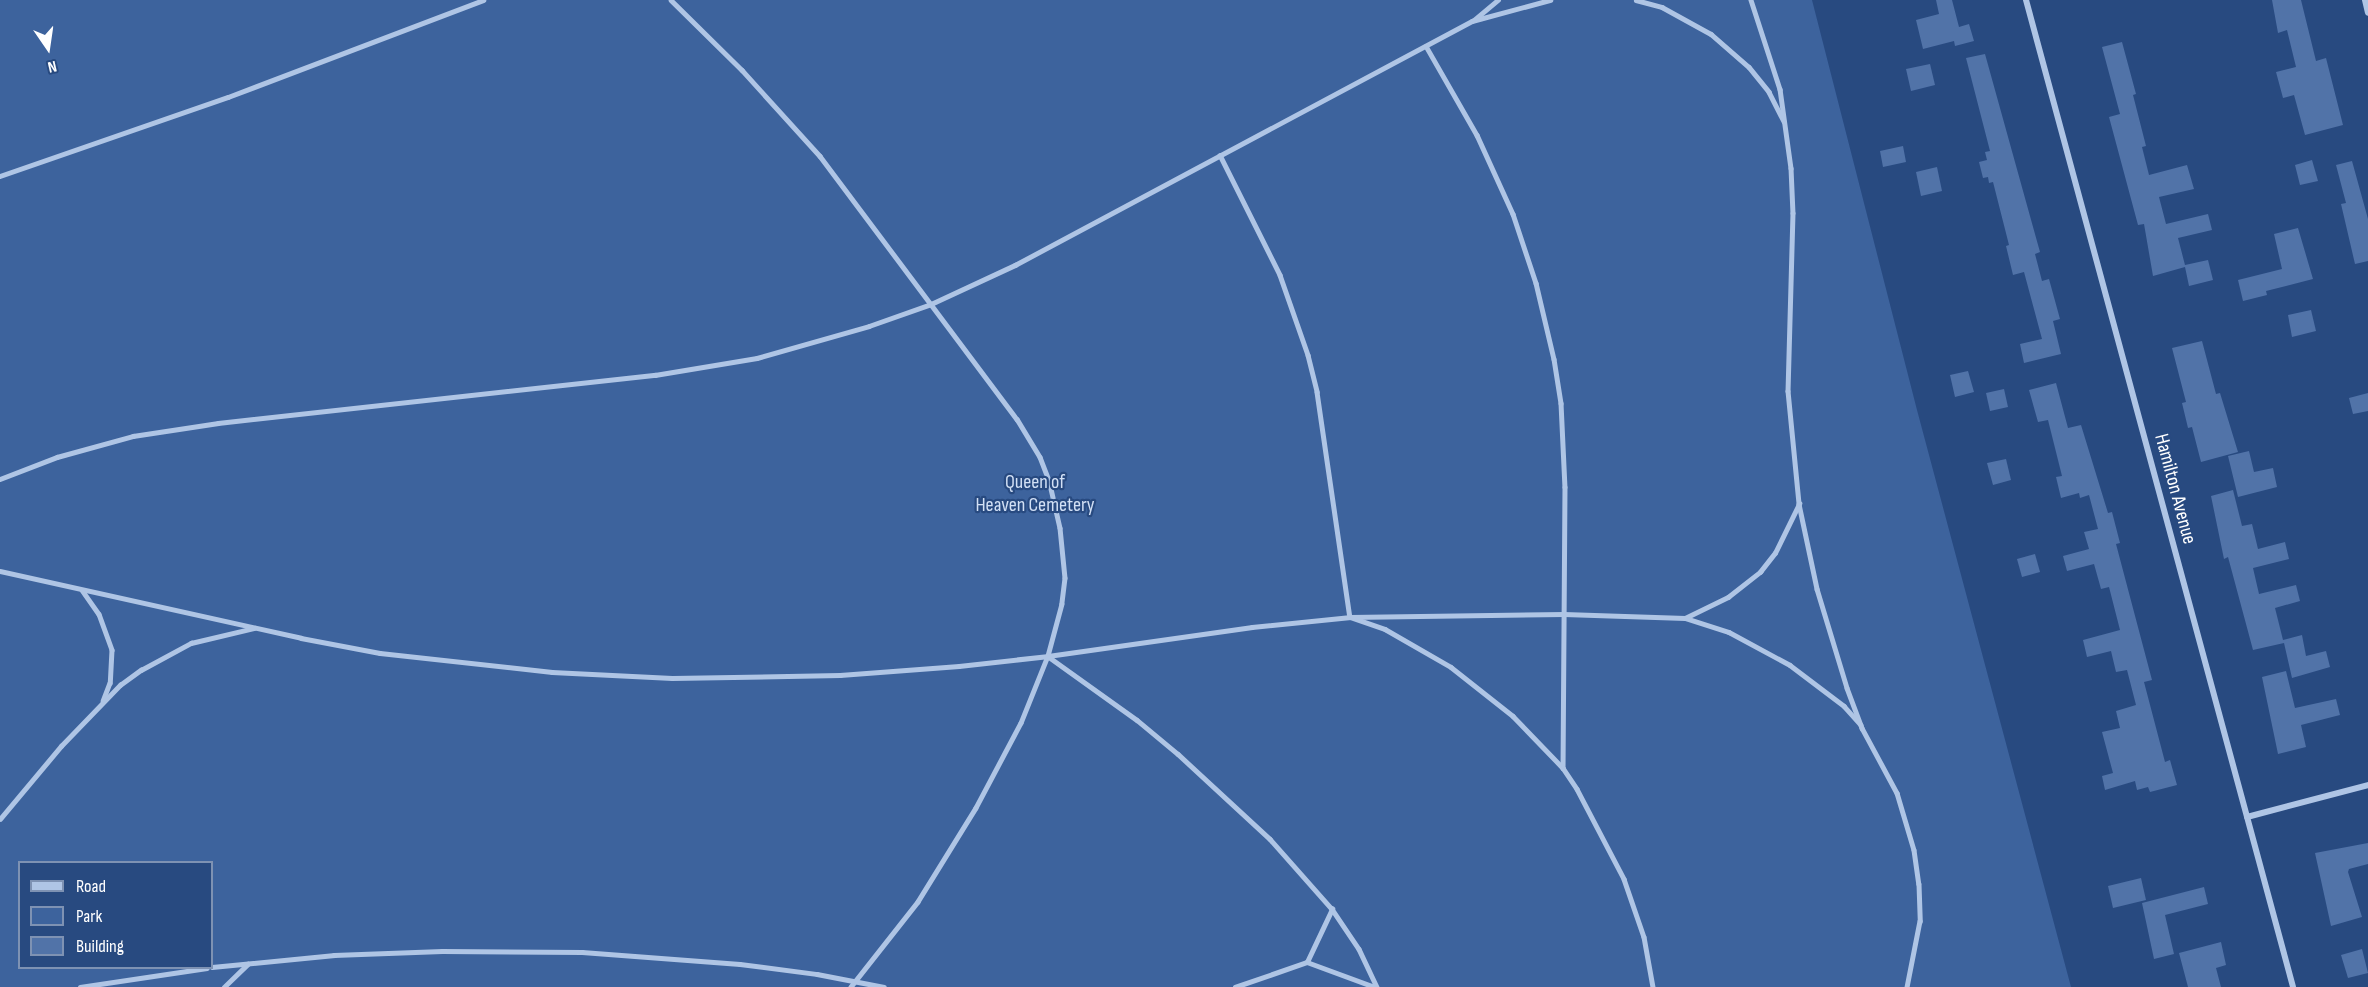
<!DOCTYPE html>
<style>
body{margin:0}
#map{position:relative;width:2368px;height:987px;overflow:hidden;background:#284a80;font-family:"Sofia Sans Condensed",sans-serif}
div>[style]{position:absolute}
.green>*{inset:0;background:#3d639d}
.building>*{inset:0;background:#5173a8}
.lane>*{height:4.5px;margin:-2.25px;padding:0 2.25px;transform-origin:2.25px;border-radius:2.25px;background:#afc5e5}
.street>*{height:6px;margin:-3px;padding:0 3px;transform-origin:3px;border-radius:3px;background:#afc5e5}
span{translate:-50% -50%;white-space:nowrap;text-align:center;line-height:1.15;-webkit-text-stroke:4.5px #284a80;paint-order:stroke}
.park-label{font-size:20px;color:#d2e0f5}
.street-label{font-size:20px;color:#fff}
.legend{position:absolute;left:18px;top:861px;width:195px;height:108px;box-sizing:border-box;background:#284a80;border:2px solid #7e92b3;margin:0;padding:8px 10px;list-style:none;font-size:18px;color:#fff}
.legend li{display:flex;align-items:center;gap:12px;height:30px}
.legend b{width:30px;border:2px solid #7e92b3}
.north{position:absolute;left:18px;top:18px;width:60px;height:60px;-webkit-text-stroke:4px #284a80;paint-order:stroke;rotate:167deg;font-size:16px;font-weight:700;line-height:24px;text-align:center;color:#fff}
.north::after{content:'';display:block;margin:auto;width:21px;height:27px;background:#fff;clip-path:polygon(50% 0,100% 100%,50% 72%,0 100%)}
</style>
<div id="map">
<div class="green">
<div style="clip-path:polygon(evenodd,0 0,1812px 0,1917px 410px,2071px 987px,0 987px,0 0,20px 862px,212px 862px,212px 968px,20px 968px,20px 862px)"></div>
</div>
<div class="building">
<div style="clip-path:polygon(1936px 0,1952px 0,1959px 27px,1969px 24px,1974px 41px,1955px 46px,1954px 41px,1923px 49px,1916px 20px,1939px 14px)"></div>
<div style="clip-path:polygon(2272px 0,2301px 0,2316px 61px,2326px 58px,2343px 125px,2305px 135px,2294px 95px,2283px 98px,2276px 72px,2296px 67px,2287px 30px,2278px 33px)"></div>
<div style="clip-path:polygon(2122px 42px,2136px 94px,2133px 95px,2146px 146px,2142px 147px,2149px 175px,2187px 165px,2194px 189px,2159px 197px,2166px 224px,2208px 214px,2212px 230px,2178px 238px,2185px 265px,2208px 260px,2213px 280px,2189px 286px,2185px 267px,2153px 276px,2144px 224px,2138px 225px,2109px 117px,2120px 114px,2102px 47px)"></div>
<div style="clip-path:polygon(1985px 54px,2040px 252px,2035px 254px,2042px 281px,2049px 279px,2060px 319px,2053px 321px,2061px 354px,2024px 363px,2020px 344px,2042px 339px,2024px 272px,2013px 275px,2006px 246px,2009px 245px,1993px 182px,1989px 183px,1988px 177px,1983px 178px,1979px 162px,1987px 160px,1985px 152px,1990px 151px,1966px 58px)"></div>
<div style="clip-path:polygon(1930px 64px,1935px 85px,1911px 91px,1906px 69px)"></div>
<div style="clip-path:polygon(1903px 146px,1906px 162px,1883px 167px,1880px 151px)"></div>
<div style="clip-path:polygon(2312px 160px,2318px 181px,2300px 185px,2295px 165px)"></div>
<div style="clip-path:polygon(2352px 161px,2368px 219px,2368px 261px,2355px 264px,2341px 204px,2346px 203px,2336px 165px)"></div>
<div style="clip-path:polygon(1937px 167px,1942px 191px,1921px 196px,1916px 172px)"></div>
<div style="clip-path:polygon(2298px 228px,2313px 279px,2266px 291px,2267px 295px,2243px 301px,2238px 280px,2282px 269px,2274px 234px)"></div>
<div style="clip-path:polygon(2311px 310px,2316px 331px,2292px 337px,2288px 315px)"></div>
<div style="clip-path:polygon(2202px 341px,2216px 394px,2220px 393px,2238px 452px,2201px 462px,2192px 427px,2188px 428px,2182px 403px,2186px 402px,2172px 348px)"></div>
<div style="clip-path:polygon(1968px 371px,1974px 392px,1955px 397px,1950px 375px)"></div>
<div style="clip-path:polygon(2056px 383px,2068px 428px,2081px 425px,2108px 513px,2112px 512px,2120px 543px,2116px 544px,2152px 680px,2144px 682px,2165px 762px,2170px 760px,2177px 785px,2150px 792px,2148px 787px,2137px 790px,2135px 781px,2105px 790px,2102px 776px,2113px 773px,2102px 732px,2120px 728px,2116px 711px,2136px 705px,2127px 670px,2116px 672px,2111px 651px,2087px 657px,2083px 640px,2120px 630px,2109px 587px,2101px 589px,2094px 564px,2067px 571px,2063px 556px,2089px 549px,2084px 532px,2098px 529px,2089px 495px,2080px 498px,2079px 493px,2061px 498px,2056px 477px,2062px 476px,2048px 420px,2038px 422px,2029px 390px)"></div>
<div style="clip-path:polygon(2004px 389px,2008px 407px,1990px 411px,1986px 393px)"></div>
<div style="clip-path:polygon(2368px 393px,2368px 411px,2353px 414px,2349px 398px)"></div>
<div style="clip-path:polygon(2249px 451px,2254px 472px,2273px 468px,2277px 487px,2238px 497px,2228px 456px)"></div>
<div style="clip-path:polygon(2006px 459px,2011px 480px,1993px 485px,1987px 463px)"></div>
<div style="clip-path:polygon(2233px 490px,2242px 526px,2252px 524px,2258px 549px,2285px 542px,2289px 559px,2253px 568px,2259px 594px,2296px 585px,2300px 601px,2275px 608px,2283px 640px,2302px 635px,2306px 656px,2326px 651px,2330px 667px,2292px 678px,2284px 643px,2253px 650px,2228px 557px,2224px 559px,2211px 496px)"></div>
<div style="clip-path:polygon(2035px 554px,2040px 572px,2022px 577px,2017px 559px)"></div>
<div style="clip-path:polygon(2286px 671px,2295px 708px,2336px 699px,2340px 715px,2301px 725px,2306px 747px,2278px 754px,2262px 677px)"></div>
<div style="clip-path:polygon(2368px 843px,2368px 864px,2349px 869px,2348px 872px,2362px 917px,2331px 926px,2315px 853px)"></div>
<div style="clip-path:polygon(2141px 878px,2146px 900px,2113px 908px,2108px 886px)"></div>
<div style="clip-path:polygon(2204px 887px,2208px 904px,2165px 915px,2174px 954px,2154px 959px,2142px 903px)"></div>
<div style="clip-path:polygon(2221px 942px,2226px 965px,2216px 968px,2221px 987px,2188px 987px,2179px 953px)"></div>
<div style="clip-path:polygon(2362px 949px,2368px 973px,2348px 978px,2341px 955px)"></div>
</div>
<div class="lane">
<div style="left:671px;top:0;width:100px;rotate:44.6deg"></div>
<div style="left:742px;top:70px;width:116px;rotate:47.8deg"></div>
<div style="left:820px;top:156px;width:329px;rotate:53.2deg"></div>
<div style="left:1017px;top:419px;width:44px;rotate:58.8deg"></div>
<div style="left:1040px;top:457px;width:25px;rotate:69deg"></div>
<div style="left:1049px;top:480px;width:49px;rotate:77.1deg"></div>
<div style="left:1060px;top:528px;width:50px;rotate:84.3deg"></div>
<div style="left:1065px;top:578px;width:26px;rotate:97deg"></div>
<div style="left:1062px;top:604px;width:54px;rotate:105.1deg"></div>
<div style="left:1048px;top:656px;width:72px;rotate:111.9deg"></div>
<div style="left:1021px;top:723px;width:96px;rotate:117.9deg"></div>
<div style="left:976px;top:808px;width:110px;rotate:121.7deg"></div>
<div style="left:918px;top:902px;width:108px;rotate:128.2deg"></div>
<div style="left:1636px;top:0;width:27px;rotate:15deg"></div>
<div style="left:1662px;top:7px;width:56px;rotate:28.9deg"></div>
<div style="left:1711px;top:34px;width:50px;rotate:41deg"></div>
<div style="left:1749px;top:67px;width:32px;rotate:51deg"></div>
<div style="left:1769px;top:92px;width:33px;rotate:63deg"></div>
<div style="left:1751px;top:0;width:94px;rotate:72deg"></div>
<div style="left:1780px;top:89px;width:80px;rotate:82.1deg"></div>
<div style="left:1791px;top:168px;width:45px;rotate:87.5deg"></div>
<div style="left:1793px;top:213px;width:178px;rotate:91.6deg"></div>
<div style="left:1788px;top:391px;width:114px;rotate:84.4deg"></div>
<div style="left:1799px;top:504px;width:87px;rotate:78deg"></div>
<div style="left:1817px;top:589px;width:103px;rotate:73.1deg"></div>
<div style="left:1847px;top:688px;width:43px;rotate:69.4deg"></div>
<div style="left:1862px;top:728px;width:74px;rotate:61.7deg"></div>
<div style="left:1897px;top:793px;width:59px;rotate:73.4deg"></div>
<div style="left:1914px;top:850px;width:34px;rotate:82deg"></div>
<div style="left:1919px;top:884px;width:37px;rotate:88deg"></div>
<div style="left:1920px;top:921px;width:67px;rotate:101.1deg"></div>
<div style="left:1474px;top:20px;width:31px;rotate:-40deg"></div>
<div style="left:1426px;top:46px;width:103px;rotate:60.2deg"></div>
<div style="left:1477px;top:135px;width:87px;rotate:65.5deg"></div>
<div style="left:1513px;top:214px;width:73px;rotate:71.6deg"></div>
<div style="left:1536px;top:283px;width:78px;rotate:76.7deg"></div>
<div style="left:1554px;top:359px;width:45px;rotate:81deg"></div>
<div style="left:1561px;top:403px;width:84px;rotate:87.3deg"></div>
<div style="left:1565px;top:487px;width:281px;rotate:90.4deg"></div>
<div style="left:1220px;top:155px;width:134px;rotate:63.4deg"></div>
<div style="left:1280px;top:275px;width:85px;rotate:70.7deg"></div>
<div style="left:1308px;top:355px;width:38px;rotate:76deg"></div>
<div style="left:1317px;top:392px;width:227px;rotate:81.7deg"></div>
<div style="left:1350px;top:617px;width:37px;rotate:19deg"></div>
<div style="left:1385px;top:629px;width:76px;rotate:29.9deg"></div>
<div style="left:1451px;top:667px;width:79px;rotate:38.3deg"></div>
<div style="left:1513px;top:716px;width:72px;rotate:46.1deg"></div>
<div style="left:1563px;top:768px;width:25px;rotate:56deg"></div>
<div style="left:1577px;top:789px;width:102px;rotate:62.4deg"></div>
<div style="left:1624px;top:879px;width:61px;rotate:71deg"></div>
<div style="left:1644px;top:937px;width:51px;rotate:79.8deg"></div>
<div style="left:0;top:176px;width:241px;rotate:-19.1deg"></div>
<div style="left:228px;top:97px;width:273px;rotate:-20.8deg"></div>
<div style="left:0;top:479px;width:61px;rotate:-21.1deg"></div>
<div style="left:57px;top:457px;width:79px;rotate:-15.4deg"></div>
<div style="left:133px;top:436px;width:86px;rotate:-8.7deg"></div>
<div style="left:218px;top:423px;width:440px;rotate:-6.3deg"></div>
<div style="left:655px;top:375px;width:103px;rotate:-9.5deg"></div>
<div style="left:757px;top:358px;width:116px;rotate:-15.9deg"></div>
<div style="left:869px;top:326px;width:66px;rotate:-19.5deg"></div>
<div style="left:931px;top:304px;width:93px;rotate:-24.9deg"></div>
<div style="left:1015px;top:265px;width:518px;rotate:-28.1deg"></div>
<div style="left:1472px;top:21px;width:81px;rotate:-15.1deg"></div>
<div style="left:0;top:571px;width:308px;rotate:12.5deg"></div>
<div style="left:301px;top:638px;width:80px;rotate:10.8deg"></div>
<div style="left:380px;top:653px;width:173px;rotate:6.3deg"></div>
<div style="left:552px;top:672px;width:120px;rotate:2.9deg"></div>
<div style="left:672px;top:678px;width:168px;rotate:-1deg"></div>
<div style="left:840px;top:675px;width:119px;rotate:-4.3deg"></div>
<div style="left:959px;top:666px;width:90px;rotate:-6.4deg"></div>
<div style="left:1048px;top:656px;width:206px;rotate:-8.1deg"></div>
<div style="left:1252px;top:627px;width:99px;rotate:-5.8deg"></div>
<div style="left:1350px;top:617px;width:214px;rotate:-0.8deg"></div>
<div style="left:1564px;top:614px;width:121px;rotate:1.9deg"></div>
<div style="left:1685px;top:618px;width:46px;rotate:17.7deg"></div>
<div style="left:1729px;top:632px;width:69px;rotate:28.4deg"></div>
<div style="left:1790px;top:665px;width:68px;rotate:37.2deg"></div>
<div style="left:1844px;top:706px;width:25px;rotate:48deg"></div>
<div style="left:82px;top:590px;width:29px;rotate:55deg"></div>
<div style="left:99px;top:614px;width:38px;rotate:70deg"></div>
<div style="left:112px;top:650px;width:33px;rotate:93deg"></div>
<div style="left:110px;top:683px;width:19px;rotate:111deg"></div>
<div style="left:1685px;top:618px;width:48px;rotate:-26deg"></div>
<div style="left:1728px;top:597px;width:41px;rotate:-38deg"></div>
<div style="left:1760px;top:572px;width:24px;rotate:-52deg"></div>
<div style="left:1775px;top:553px;width:55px;rotate:-63.9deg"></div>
<div style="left:1049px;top:657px;width:108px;rotate:35.6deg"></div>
<div style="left:1137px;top:720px;width:53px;rotate:39.7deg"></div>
<div style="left:1178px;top:754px;width:125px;rotate:42.7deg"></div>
<div style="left:1270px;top:839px;width:94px;rotate:48.5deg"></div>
<div style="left:1332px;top:909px;width:48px;rotate:56deg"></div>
<div style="left:1359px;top:949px;width:42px;rotate:64.7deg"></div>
<div style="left:0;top:819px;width:95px;rotate:-50.1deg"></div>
<div style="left:61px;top:746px;width:85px;rotate:-46deg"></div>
<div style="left:120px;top:685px;width:26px;rotate:-36deg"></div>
<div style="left:141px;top:670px;width:57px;rotate:-28.4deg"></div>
<div style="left:191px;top:643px;width:65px;rotate:-13.4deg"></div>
<div style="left:1307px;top:962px;width:59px;rotate:-64.7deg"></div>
<div style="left:212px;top:967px;width:123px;rotate:-5.6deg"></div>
<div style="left:334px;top:955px;width:108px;rotate:-2.1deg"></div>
<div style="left:442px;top:951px;width:140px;rotate:0.4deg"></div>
<div style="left:582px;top:952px;width:158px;rotate:4.3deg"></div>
<div style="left:740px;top:964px;width:78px;rotate:7.4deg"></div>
<div style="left:817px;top:974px;width:68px;rotate:11deg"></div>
<div style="left:80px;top:987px;width:128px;rotate:-8.5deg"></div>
<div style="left:224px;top:987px;width:33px;rotate:-44deg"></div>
<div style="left:1235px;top:987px;width:76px;rotate:-19.1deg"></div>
<div style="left:1307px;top:962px;width:72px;rotate:20.2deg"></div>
</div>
<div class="street">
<div style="left:2026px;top:0;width:1022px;rotate:74.86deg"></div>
<div style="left:2365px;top:0;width:13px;rotate:77deg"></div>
<div style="left:2247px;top:817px;width:125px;rotate:-14.8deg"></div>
</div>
<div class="park-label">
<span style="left:1035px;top:494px">Queen of<br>Heaven Cemetery</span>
</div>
<div class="street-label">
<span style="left:2175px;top:489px;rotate:75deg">Hamilton Avenue</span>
</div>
<ul class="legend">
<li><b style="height:8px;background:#afc5e5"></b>Road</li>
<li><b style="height:16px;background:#3d639d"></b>Park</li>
<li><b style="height:16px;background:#5173a8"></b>Building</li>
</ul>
<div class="north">N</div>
</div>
